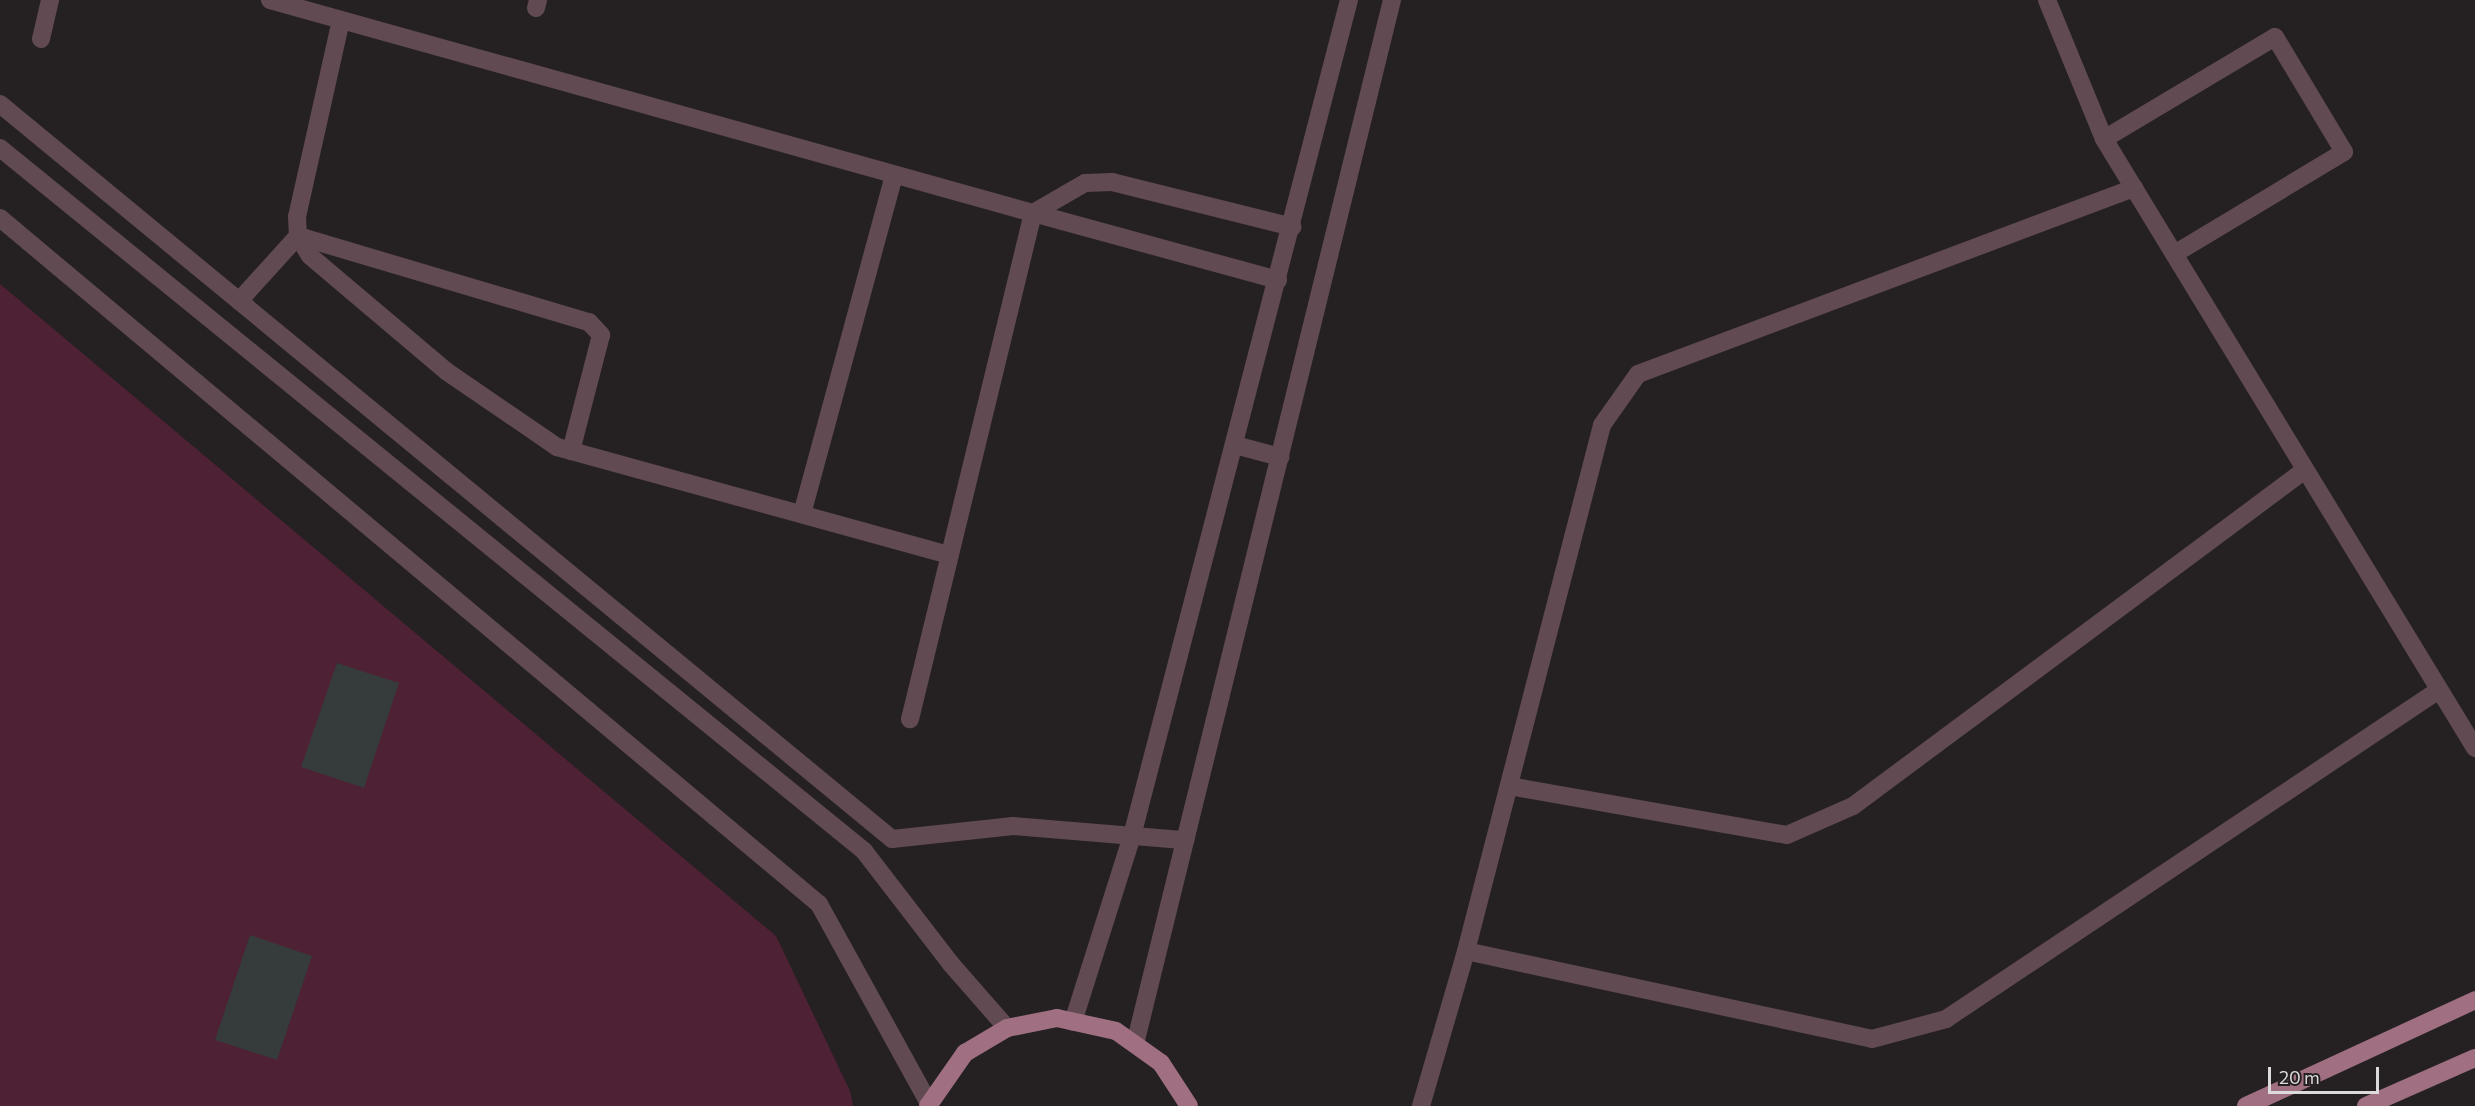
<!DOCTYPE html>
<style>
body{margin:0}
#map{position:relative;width:2475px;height:1106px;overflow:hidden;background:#252122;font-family:Commissioner,sans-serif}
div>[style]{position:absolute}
.green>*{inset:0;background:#4f2135}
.building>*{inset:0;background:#363b3b}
.minor>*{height:18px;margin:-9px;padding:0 9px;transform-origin:9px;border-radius:9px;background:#614a52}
.major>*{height:18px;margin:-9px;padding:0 9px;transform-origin:9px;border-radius:9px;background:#a07082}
span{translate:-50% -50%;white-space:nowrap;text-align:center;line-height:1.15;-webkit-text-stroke:6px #252122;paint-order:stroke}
.scale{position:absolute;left:2268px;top:1067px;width:111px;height:27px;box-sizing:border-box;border:3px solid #dcdadb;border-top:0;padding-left:8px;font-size:18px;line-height:21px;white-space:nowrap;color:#dcdadb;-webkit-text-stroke:4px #252122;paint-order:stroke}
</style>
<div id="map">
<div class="green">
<div style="clip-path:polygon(0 284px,776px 936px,850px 1091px,853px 1106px,0 1106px)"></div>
</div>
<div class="building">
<div style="clip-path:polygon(337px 663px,399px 683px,364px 788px,301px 767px)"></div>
<div style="clip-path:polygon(250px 935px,312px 956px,277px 1060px,215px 1040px)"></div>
</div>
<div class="minor">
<div style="left:270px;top:0;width:792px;rotate:15.6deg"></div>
<div style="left:1033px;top:213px;width:521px;rotate:103.66deg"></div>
<div style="left:2047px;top:0;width:150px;rotate:67.7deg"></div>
<div style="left:2104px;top:139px;width:713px;rotate:58.65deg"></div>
<div style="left:536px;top:8px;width:8px;rotate:-76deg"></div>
<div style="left:341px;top:20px;width:202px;rotate:102.6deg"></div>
<div style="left:297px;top:217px;width:19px;rotate:87deg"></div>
<div style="left:298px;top:236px;width:23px;rotate:59deg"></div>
<div style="left:310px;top:256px;width:178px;rotate:40.2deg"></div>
<div style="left:446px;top:371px;width:135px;rotate:34.4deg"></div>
<div style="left:557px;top:447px;width:407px;rotate:15.4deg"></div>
<div style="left:41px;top:39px;width:40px;rotate:-77deg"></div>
<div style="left:0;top:104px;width:1156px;rotate:39.49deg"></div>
<div style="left:892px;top:839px;width:122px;rotate:-6.1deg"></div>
<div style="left:1013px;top:826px;width:173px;rotate:4.7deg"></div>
<div style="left:2104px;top:139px;width:199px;rotate:-30.8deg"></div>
<div style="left:2275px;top:37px;width:134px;rotate:59deg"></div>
<div style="left:2344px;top:152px;width:198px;rotate:149deg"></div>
<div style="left:0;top:148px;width:1114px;rotate:39.13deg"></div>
<div style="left:864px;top:851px;width:143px;rotate:52.4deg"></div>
<div style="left:951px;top:964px;width:85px;rotate:48.8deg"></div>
<div style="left:1033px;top:213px;width:60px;rotate:-30deg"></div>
<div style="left:1085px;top:183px;width:27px;rotate:-2deg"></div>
<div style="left:1112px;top:182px;width:186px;rotate:14deg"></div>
<div style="left:1033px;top:213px;width:254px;rotate:15.3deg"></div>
<div style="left:0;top:218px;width:1068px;rotate:39.95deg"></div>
<div style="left:819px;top:904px;width:227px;rotate:61.1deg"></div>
<div style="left:239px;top:301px;width:88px;rotate:-47.8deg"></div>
<div style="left:298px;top:236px;width:303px;rotate:16.5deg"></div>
<div style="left:589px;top:322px;width:18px;rotate:47deg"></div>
<div style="left:601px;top:335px;width:120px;rotate:104.5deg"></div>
<div style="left:1235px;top:445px;width:47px;rotate:14.9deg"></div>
<div style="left:802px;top:514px;width:351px;rotate:-74.8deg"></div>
<div style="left:1509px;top:786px;width:282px;rotate:10deg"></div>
<div style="left:1787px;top:835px;width:72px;rotate:-23.7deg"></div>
<div style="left:1853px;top:806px;width:563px;rotate:-36.63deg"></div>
<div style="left:1466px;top:951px;width:415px;rotate:12.2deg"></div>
<div style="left:1872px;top:1039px;width:77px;rotate:-15.1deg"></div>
<div style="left:1946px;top:1019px;width:593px;rotate:-33.72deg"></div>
<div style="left:1073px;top:1022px;width:195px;rotate:-72.4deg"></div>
<div style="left:1132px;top:836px;width:864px;rotate:-75.45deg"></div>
<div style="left:1135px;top:1044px;width:1075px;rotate:-76.17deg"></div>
<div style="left:1421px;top:1106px;width:161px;rotate:-73.8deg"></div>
<div style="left:1466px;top:951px;width:543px;rotate:-75.5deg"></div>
<div style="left:1602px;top:425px;width:62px;rotate:-54.8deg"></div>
<div style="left:1638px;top:374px;width:530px;rotate:-20.56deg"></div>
</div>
<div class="major">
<div style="left:928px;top:1106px;width:65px;rotate:-55.1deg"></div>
<div style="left:965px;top:1053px;width:49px;rotate:-30.8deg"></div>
<div style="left:1007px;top:1028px;width:51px;rotate:-11.3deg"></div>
<div style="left:1057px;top:1018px;width:60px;rotate:12.4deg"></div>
<div style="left:1116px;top:1031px;width:55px;rotate:35.4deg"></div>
<div style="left:1161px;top:1063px;width:51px;rotate:56.9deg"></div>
<div style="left:2246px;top:1106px;width:252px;rotate:-24.8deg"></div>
<div style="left:2366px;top:1106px;width:119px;rotate:-23.8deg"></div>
</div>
<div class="scale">20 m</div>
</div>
